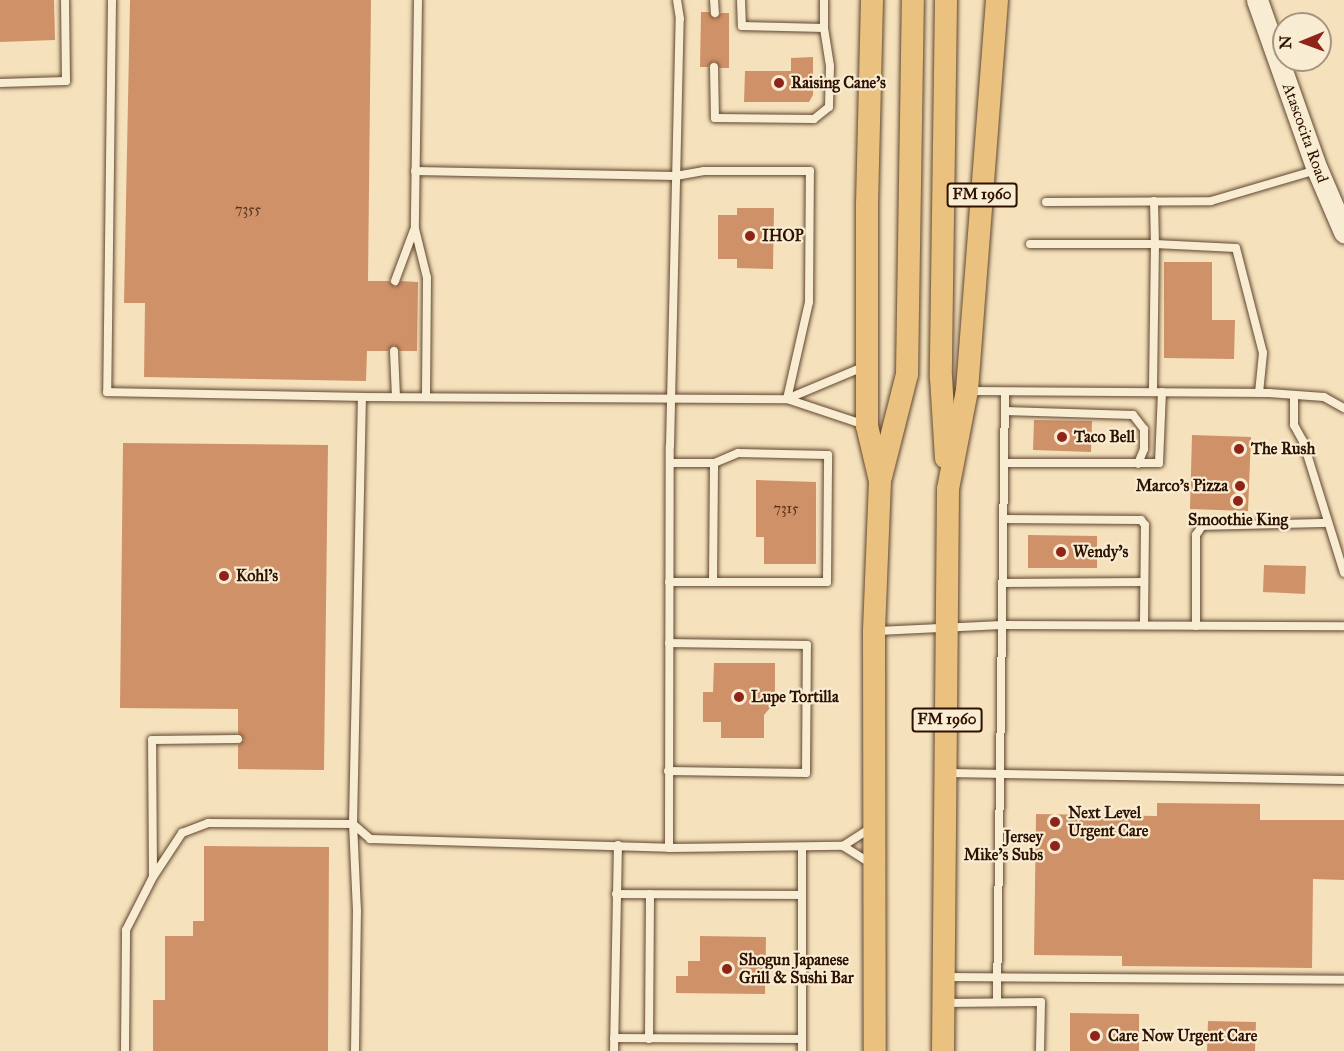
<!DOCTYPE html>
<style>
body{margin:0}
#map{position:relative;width:1344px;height:1051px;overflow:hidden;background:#f5e2bc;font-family:"IM FELL Great Primer",serif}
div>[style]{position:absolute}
.building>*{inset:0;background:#cf9167}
.roads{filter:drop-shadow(0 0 2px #60452f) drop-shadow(0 0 2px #60452f)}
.service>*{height:8px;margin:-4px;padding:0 4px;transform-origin:4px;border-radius:4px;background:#f8ecd3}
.secondary>*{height:21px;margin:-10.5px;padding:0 10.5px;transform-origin:10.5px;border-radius:10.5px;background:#f8ecd3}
.primary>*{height:22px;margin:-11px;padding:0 11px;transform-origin:11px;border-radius:11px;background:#eac17e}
.dots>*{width:16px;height:16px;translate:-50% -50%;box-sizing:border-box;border:3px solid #f8ecd3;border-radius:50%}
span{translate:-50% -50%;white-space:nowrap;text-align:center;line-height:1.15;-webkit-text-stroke:4.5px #f8ecd3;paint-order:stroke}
.number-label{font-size:14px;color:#56311a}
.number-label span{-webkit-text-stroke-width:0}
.shield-label span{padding:2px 4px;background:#f8ecd3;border:2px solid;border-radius:4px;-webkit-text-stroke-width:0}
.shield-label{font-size:15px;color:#2e1100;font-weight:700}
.poi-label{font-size:16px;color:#2e1100;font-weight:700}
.left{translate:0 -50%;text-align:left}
.right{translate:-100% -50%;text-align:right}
.street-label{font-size:16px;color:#2e1100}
.north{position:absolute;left:1272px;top:12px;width:60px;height:60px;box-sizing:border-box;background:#f8ecd3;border:2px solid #a7947f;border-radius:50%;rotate:269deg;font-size:16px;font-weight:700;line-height:24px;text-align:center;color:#2e1100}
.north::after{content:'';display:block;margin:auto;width:21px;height:27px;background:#8f2418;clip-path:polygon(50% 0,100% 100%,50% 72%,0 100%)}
</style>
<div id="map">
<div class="building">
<div style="clip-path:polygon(0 0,54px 0,55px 40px,0 42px)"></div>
<div style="clip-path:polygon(130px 0,371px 0,368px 281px,389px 281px,395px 287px,401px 281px,418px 282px,417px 351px,400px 351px,394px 345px,388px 351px,367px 351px,366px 381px,144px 377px,145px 303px,124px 303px)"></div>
<div style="clip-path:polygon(701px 12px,709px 12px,715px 19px,721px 13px,729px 13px,729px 68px,720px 68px,714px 61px,708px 67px,700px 67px)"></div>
<div style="clip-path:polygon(813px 57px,813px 95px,809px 102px,744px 102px,745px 71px,791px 71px,791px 58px)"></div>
<div style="clip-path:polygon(737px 208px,774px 208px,773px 269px,737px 268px,737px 259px,718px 259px,718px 215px,737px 215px)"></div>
<div style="clip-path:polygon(1164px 262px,1212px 262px,1212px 320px,1235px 320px,1234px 359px,1164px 358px)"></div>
<div style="clip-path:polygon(1034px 420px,1092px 421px,1091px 452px,1033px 450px)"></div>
<div style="clip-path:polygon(1192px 435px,1251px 437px,1248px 511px,1190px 509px)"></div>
<div style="clip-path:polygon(123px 443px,328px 445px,324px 770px,238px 769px,238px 745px,244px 740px,238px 733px,238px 709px,120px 708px)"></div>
<div style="clip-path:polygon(756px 480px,816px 482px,816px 564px,764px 564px,764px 537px,756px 537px)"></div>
<div style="clip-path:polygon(1028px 535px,1097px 536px,1097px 568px,1028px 568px)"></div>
<div style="clip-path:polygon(1264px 565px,1306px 566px,1305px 594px,1263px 592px)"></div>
<div style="clip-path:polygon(714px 663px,775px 663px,775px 702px,764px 715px,764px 738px,721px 738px,721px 722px,703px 722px,703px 692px,713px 692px)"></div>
<div style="clip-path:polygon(1157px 803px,1260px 804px,1260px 820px,1344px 820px,1344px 880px,1313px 879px,1312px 968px,1122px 966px,1122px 956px,1034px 955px,1036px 814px,1157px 816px)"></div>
<div style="clip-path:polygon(204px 846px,329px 847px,328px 1051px,153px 1051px,153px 1000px,165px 1000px,165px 936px,193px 936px,193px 921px,204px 921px)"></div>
<div style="clip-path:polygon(700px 936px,766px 937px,765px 994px,676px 993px,676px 976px,688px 976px,688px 961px,700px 961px)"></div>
<div style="clip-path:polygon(1070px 1013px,1139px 1014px,1139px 1051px,1070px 1051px)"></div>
<div style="clip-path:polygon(1208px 1021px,1256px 1022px,1255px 1051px,1207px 1051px)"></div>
</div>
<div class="roads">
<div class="service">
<div style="left:112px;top:0;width:392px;rotate:90.7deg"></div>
<div style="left:107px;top:392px;width:255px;rotate:1.1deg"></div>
<div style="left:418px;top:0;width:229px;rotate:90.8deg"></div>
<div style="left:415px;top:229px;width:50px;rotate:76.2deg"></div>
<div style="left:427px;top:278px;width:118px;rotate:90.5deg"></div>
<div style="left:714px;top:0;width:13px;rotate:86deg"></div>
<div style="left:741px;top:0;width:26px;rotate:88deg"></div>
<div style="left:742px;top:26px;width:82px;rotate:1.4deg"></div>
<div style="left:824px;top:28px;width:28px;rotate:-90deg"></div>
<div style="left:714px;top:67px;width:51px;rotate:88.9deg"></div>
<div style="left:715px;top:118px;width:99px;rotate:0.6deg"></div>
<div style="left:814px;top:119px;width:19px;rotate:-39deg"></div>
<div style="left:829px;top:107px;width:41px;rotate:-88.6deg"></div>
<div style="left:830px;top:66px;width:38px;rotate:-99deg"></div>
<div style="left:0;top:83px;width:66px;rotate:-1.7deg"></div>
<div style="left:66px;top:81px;width:81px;rotate:-90.7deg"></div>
<div style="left:1154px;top:201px;width:43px;rotate:88.7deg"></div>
<div style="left:1155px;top:244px;width:81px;rotate:2.8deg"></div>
<div style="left:1236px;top:248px;width:108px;rotate:75.6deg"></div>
<div style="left:1263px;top:353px;width:40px;rotate:95.7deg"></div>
<div style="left:1046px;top:202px;width:165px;rotate:-0.3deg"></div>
<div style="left:1211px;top:201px;width:109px;rotate:-16.4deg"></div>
<div style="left:1030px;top:244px;width:125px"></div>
<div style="left:1155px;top:244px;width:148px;rotate:90.8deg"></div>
<div style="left:395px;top:281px;width:54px;rotate:-69.6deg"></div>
<div style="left:394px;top:351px;width:45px;rotate:87.5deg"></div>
<div style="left:863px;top:367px;width:82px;rotate:157.2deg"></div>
<div style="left:787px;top:399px;width:82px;rotate:18.4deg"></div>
<div style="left:970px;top:391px;width:299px;rotate:0.4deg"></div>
<div style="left:1269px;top:393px;width:55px;rotate:4.2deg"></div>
<div style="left:1324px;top:397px;width:23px;rotate:29deg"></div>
<div style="left:1294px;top:395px;width:30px;rotate:90deg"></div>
<div style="left:1294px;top:425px;width:18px;rotate:61deg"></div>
<div style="left:1303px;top:441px;width:138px;rotate:72.7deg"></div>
<div style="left:1005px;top:411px;width:128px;rotate:1.8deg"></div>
<div style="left:1133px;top:415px;width:18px;rotate:52deg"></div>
<div style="left:1144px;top:429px;width:20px;rotate:90deg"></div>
<div style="left:1144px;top:449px;width:16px;rotate:112deg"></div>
<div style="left:1004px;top:463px;width:155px"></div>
<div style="left:1159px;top:463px;width:71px;rotate:-87.6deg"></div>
<div style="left:1004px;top:519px;width:137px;rotate:0.4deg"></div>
<div style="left:1141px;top:520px;width:6px;rotate:51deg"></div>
<div style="left:1145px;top:525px;width:100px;rotate:90.6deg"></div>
<div style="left:669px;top:582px;width:158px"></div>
<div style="left:827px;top:582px;width:127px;rotate:-89.5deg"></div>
<div style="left:828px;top:455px;width:90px;rotate:-178.7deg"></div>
<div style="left:738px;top:453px;width:26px;rotate:157deg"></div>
<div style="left:714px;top:463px;width:44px;rotate:180deg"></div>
<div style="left:713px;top:582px;width:119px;rotate:-89.5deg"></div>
<div style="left:1003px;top:583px;width:141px;rotate:-0.4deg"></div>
<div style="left:1196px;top:626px;width:91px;rotate:-90deg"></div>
<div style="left:1196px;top:535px;width:11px;rotate:-56deg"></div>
<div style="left:1202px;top:526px;width:126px;rotate:-1.4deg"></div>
<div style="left:878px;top:631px;width:124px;rotate:-2.8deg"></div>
<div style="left:1002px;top:625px;width:342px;rotate:0.2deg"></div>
<div style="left:668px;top:771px;width:138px;rotate:0.8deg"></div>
<div style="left:806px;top:773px;width:128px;rotate:-89.6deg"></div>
<div style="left:807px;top:645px;width:138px;rotate:-179.2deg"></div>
<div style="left:948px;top:773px;width:396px;rotate:1deg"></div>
<div style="left:843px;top:846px;width:35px;rotate:-33deg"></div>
<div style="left:669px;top:848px;width:402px;rotate:-89.9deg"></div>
<div style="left:670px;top:446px;width:427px;rotate:-88.7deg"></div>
<div style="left:680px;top:19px;width:19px;rotate:-99deg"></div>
<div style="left:153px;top:875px;width:135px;rotate:-90.4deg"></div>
<div style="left:152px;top:740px;width:86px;rotate:-0.7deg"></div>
<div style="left:616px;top:894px;width:186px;rotate:0.3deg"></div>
<div style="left:947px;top:977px;width:397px;rotate:0.4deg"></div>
<div style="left:997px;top:1002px;width:610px;rotate:-89.25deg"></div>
<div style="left:946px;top:1003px;width:95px;rotate:-0.6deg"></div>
<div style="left:1041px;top:1002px;width:49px;rotate:91.2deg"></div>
<div style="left:614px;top:1038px;width:187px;rotate:0.3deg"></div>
<div style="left:649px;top:1039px;width:145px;rotate:-89.6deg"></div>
<div style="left:125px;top:1051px;width:121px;rotate:-89.5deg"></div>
<div style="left:126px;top:930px;width:59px;rotate:-63deg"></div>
<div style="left:153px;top:877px;width:53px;rotate:-56.6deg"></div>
<div style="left:182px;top:833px;width:28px;rotate:-21deg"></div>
<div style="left:208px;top:823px;width:145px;rotate:0.4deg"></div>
<div style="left:353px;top:824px;width:23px;rotate:41deg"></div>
<div style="left:370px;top:839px;width:299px;rotate:1.7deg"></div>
<div style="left:669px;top:848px;width:174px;rotate:-0.7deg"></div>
<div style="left:843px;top:846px;width:32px;rotate:32deg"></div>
<div style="left:355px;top:1051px;width:140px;rotate:-89.2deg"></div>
<div style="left:357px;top:911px;width:87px;rotate:-92.6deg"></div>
<div style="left:353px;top:824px;width:427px;rotate:-88.8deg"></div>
<div style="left:362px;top:397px;width:425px;rotate:0.3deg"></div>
<div style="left:787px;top:399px;width:99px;rotate:-77.2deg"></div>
<div style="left:809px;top:302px;width:131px;rotate:-89.6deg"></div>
<div style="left:810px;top:171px;width:106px;rotate:180deg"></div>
<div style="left:704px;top:171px;width:29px;rotate:170deg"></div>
<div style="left:675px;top:176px;width:260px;rotate:-178.9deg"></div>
<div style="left:614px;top:1051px;width:206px;rotate:-88.9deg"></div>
<div style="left:802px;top:1051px;width:204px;rotate:-90deg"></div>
</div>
<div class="secondary">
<div style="left:1257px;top:0;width:179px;rotate:70.5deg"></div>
<div style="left:1317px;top:169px;width:69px;rotate:66.8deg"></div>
</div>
<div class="primary">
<div style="left:872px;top:0;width:205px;rotate:91.4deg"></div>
<div style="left:867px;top:205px;width:221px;rotate:90deg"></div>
<div style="left:867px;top:426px;width:57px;rotate:76.7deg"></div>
<div style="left:880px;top:481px;width:150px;rotate:92.3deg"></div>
<div style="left:874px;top:631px;width:420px;rotate:89.9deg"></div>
<div style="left:946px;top:0;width:377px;rotate:90.8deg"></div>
<div style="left:941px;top:377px;width:81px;rotate:86.5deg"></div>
<div style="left:881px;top:477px;width:106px;rotate:-75.8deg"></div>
<div style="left:907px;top:374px;width:374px;rotate:-89.1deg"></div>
<div style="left:943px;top:1051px;width:562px;rotate:-89.49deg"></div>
<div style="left:948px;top:489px;width:101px;rotate:-79.1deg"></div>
<div style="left:967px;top:390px;width:391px;rotate:-85.6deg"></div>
</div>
</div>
<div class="dots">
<div style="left:779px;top:83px;background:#8f2418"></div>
<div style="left:750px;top:236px;background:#8f2418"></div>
<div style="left:1062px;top:437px;background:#8f2418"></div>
<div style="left:1239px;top:449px;background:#8f2418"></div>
<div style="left:1240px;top:486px;background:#8f2418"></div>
<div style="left:1238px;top:501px;background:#8f2418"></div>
<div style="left:1061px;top:552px;background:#8f2418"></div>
<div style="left:224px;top:576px;background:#8f2418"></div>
<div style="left:739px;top:697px;background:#8f2418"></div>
<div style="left:1055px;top:822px;background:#8f2418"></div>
<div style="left:1055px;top:846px;background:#8f2418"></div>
<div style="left:727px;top:969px;background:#8f2418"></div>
<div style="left:1095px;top:1036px;background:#8f2418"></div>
</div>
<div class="number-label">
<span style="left:248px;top:210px">7355</span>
<span style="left:786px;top:509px">7315</span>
</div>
<div class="shield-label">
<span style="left:982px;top:195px">FM 1960</span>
<span style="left:947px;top:720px">FM 1960</span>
</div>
<div class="poi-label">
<span class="left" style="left:791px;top:83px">Raising Cane's</span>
<span class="left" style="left:762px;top:236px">IHOP</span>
<span class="left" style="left:1074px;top:437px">Taco Bell</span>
<span class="left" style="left:1251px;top:449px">The Rush</span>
<span class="right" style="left:1228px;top:486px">Marco's Pizza</span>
<span style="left:1238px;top:520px">Smoothie King</span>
<span class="left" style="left:1073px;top:552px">Wendy's</span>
<span class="left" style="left:236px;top:576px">Kohl's</span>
<span class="left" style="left:751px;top:697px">Lupe Tortilla</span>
<span class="left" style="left:1068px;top:822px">Next Level<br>Urgent Care</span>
<span class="right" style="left:1043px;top:846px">Jersey<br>Mike's Subs</span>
<span class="left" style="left:739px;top:969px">Shogun Japanese<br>Grill &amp; Sushi Bar</span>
<span class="left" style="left:1108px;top:1036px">Care Now Urgent Care</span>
</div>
<div class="street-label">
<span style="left:1305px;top:133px;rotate:70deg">Atascocita Road</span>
</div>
<div class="north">N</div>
</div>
